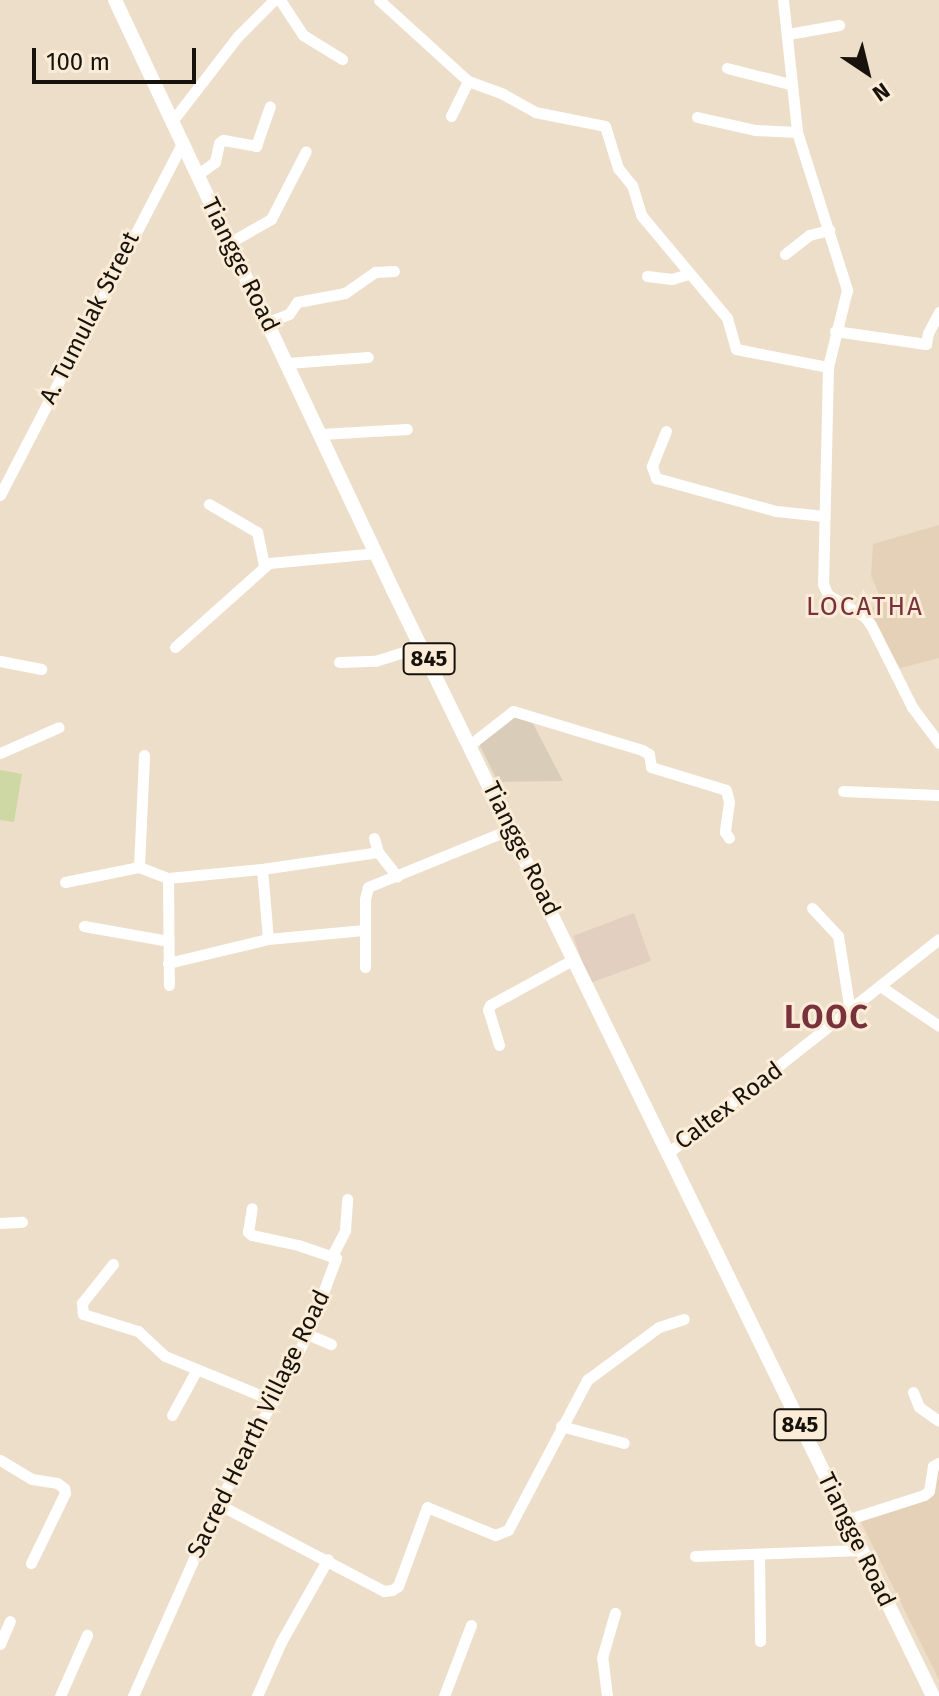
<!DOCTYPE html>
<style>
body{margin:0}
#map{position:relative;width:939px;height:1696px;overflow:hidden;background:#eddeca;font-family:"Fira Sans",sans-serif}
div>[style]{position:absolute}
.commercial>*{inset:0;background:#d9cdba}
.built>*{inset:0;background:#e5d1b7}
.medical>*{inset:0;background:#e2cfbf}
.green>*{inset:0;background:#ced8a5}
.minor>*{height:11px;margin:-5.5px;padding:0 5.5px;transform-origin:5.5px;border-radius:5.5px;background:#fff}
.major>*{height:14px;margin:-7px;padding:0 7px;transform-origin:7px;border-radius:7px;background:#fff}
span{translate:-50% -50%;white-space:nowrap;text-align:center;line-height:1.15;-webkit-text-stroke:6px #fbecd7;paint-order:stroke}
.shield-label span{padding:2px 6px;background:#fbecd7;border:2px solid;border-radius:6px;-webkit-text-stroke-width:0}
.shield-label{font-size:22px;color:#17120b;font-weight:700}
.street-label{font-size:24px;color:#17120b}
.neighbourhood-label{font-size:26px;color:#79323c;letter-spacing:2px}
.district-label{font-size:32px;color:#79323c;font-weight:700;letter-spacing:2px}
.north{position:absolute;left:827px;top:32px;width:80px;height:80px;-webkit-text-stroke:6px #fbecd7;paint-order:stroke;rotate:145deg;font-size:22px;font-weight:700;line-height:32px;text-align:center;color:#17120b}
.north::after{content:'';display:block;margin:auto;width:28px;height:36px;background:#17120b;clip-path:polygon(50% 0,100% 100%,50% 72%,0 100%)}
.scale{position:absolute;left:32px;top:48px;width:164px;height:36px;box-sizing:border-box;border:4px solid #17120b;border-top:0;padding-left:10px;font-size:24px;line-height:28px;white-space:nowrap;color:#17120b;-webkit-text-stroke:6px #fbecd7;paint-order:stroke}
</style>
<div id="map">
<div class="commercial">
<div style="clip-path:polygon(513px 713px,530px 718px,563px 781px,498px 782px,478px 742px)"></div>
</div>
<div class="built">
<div style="clip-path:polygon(939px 525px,939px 658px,900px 668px,869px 616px,879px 594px,871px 576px,873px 544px)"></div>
<div style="clip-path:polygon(939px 1464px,939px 1680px,860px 1520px,920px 1500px)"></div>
</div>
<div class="medical">
<div style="clip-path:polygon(634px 913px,651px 961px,590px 983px,573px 936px)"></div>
</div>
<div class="green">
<div style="clip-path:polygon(0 770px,22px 774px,14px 822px,0 820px)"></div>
</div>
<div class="minor">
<div style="left:280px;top:0;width:42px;rotate:56.7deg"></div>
<div style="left:303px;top:35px;width:46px;rotate:31.6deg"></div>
<div style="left:379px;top:0;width:120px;rotate:42.3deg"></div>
<div style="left:468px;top:81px;width:37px;rotate:20deg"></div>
<div style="left:503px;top:94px;width:37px;rotate:29deg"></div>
<div style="left:535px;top:112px;width:71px;rotate:11.3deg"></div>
<div style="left:605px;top:126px;width:44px;rotate:72.8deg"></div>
<div style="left:618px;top:168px;width:22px;rotate:51deg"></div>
<div style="left:632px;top:185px;width:31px;rotate:73deg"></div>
<div style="left:641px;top:215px;width:134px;rotate:50.1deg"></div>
<div style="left:727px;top:318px;width:32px;rotate:74deg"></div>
<div style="left:736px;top:349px;width:94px;rotate:11.1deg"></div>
<div style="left:783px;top:0;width:133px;rotate:83.9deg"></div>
<div style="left:797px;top:132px;width:166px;rotate:72.4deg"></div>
<div style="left:847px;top:290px;width:79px;rotate:103.9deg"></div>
<div style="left:828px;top:367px;width:217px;rotate:91.3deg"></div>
<div style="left:823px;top:584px;width:12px;rotate:66deg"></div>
<div style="left:828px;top:595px;width:42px;rotate:30.3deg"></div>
<div style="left:864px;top:616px;width:11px;rotate:52deg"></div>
<div style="left:871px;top:625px;width:92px;rotate:63.4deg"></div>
<div style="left:912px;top:707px;width:45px;rotate:53.1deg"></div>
<div style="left:788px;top:34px;width:52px;rotate:-10deg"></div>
<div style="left:727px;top:68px;width:65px;rotate:14.3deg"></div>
<div style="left:451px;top:116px;width:39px;rotate:-64deg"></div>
<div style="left:697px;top:117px;width:59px;rotate:12.6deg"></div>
<div style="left:755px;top:130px;width:42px;rotate:2.7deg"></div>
<div style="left:173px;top:120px;width:106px;rotate:-52.3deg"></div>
<div style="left:238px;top:36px;width:51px;rotate:-45deg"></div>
<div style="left:197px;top:175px;width:22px;rotate:-36deg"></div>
<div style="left:215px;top:162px;width:19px;rotate:-78deg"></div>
<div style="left:219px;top:143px;width:5px;rotate:-37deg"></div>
<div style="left:223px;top:140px;width:34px;rotate:10deg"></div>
<div style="left:256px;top:146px;width:42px;rotate:-70.7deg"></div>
<div style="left:229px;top:243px;width:48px;rotate:-29.7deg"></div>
<div style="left:271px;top:219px;width:76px;rotate:-62.8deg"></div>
<div style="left:785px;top:254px;width:31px;rotate:-38deg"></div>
<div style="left:809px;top:235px;width:21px;rotate:-14deg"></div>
<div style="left:647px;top:276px;width:25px;rotate:7deg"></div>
<div style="left:672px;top:279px;width:17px;rotate:-17deg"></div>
<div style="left:268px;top:322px;width:22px;rotate:-21deg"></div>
<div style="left:289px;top:314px;width:14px;rotate:-56deg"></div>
<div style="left:297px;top:302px;width:49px;rotate:-10.6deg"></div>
<div style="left:345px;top:293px;width:37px;rotate:-35deg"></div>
<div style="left:375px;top:272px;width:19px;rotate:-3deg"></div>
<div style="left:835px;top:331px;width:92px;rotate:8.1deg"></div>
<div style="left:926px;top:344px;width:11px;rotate:-80deg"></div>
<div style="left:928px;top:333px;width:24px;rotate:-62deg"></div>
<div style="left:287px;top:363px;width:81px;rotate:-4.2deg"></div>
<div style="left:666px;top:431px;width:38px;rotate:112deg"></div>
<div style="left:652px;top:466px;width:13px;rotate:72deg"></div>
<div style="left:656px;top:478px;width:124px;rotate:15.4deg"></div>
<div style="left:776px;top:511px;width:48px;rotate:5.9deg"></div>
<div style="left:321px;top:434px;width:86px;rotate:-3.3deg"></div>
<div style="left:0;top:495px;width:398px;rotate:-62.6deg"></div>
<div style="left:209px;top:504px;width:56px;rotate:30.3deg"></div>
<div style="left:257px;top:532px;width:35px;rotate:78deg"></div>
<div style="left:175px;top:647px;width:126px;rotate:-41.8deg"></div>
<div style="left:269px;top:563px;width:107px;rotate:-5.3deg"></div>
<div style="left:0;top:661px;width:42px;rotate:11deg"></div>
<div style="left:339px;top:662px;width:36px;rotate:-2deg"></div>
<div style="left:375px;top:661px;width:50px;rotate:-17.4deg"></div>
<div style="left:471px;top:744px;width:53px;rotate:-38.2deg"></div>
<div style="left:513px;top:711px;width:135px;rotate:16.8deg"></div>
<div style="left:642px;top:750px;width:8px;rotate:30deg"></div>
<div style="left:649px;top:754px;width:13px;rotate:81deg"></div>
<div style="left:651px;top:767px;width:78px;rotate:17deg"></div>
<div style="left:726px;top:790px;width:12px;rotate:76deg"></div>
<div style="left:729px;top:802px;width:30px;rotate:98deg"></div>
<div style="left:725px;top:832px;width:7px;rotate:56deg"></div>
<div style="left:0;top:753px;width:64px;rotate:-23.8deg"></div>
<div style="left:843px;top:791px;width:96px;rotate:2.4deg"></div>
<div style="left:374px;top:838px;width:15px;rotate:74deg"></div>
<div style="left:378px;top:852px;width:31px;rotate:52deg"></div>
<div style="left:139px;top:867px;width:112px;rotate:-87.4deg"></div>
<div style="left:262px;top:869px;width:70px;rotate:85.1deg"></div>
<div style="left:168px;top:878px;width:107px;rotate:89.5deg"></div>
<div style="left:65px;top:882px;width:76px;rotate:-11.5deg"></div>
<div style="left:139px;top:867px;width:31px;rotate:21deg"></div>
<div style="left:168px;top:878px;width:94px;rotate:-5.5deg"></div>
<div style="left:262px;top:869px;width:117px;rotate:-8.3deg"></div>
<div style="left:812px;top:908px;width:38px;rotate:47deg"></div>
<div style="left:838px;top:936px;width:76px;rotate:80.9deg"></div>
<div style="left:84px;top:926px;width:85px;rotate:10.1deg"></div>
<div style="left:168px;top:963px;width:103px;rotate:-13.5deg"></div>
<div style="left:268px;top:939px;width:96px;rotate:-5.4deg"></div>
<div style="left:365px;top:967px;width:68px;rotate:-90deg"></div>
<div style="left:365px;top:899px;width:12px;rotate:-76deg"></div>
<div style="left:368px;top:887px;width:154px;rotate:-22.1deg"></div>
<div style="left:880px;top:986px;width:71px;rotate:34.1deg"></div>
<div style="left:499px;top:1045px;width:37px;rotate:-107deg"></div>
<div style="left:488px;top:1010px;width:5px;rotate:-68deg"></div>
<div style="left:490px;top:1005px;width:96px;rotate:-28.7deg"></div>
<div style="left:668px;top:1153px;width:345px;rotate:-38.3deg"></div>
<div style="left:0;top:1223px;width:22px;rotate:-3deg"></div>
<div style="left:333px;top:1254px;width:27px;rotate:-63deg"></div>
<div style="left:345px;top:1230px;width:31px;rotate:-86deg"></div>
<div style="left:113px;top:1264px;width:50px;rotate:128.5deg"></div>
<div style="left:82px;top:1303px;width:11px;rotate:85deg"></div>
<div style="left:83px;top:1314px;width:58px;rotate:17.2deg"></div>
<div style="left:138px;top:1331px;width:37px;rotate:43deg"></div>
<div style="left:165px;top:1356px;width:118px;rotate:22.4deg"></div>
<div style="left:307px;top:1334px;width:26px;rotate:23deg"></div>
<div style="left:913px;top:1392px;width:16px;rotate:68deg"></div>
<div style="left:919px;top:1407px;width:24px;rotate:35deg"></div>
<div style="left:172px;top:1415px;width:52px;rotate:-61.5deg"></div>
<div style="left:561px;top:1426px;width:65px;rotate:15.1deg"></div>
<div style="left:0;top:1460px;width:37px;rotate:31deg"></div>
<div style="left:32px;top:1479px;width:25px;rotate:9deg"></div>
<div style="left:57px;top:1483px;width:9px;rotate:36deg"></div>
<div style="left:64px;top:1488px;width:5px;rotate:79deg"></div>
<div style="left:65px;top:1493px;width:78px;rotate:115.9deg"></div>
<div style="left:218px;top:1504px;width:187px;rotate:27.7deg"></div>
<div style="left:384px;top:1591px;width:8px;rotate:-7deg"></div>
<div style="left:392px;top:1590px;width:7px;rotate:-34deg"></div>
<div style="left:398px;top:1586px;width:84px;rotate:-69.8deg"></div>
<div style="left:427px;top:1507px;width:74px;rotate:22.4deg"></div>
<div style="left:495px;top:1535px;width:14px;rotate:-21deg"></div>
<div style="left:508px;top:1530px;width:170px;rotate:-62.2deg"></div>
<div style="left:587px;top:1380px;width:89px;rotate:-36.4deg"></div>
<div style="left:659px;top:1327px;width:26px;rotate:-18deg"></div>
<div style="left:846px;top:1520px;width:82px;rotate:-17.8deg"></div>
<div style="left:924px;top:1495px;width:6px;rotate:-39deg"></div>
<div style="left:929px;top:1491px;width:25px;rotate:-81deg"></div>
<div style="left:933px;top:1466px;width:7px;rotate:-27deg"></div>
<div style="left:759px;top:1554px;width:87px;rotate:89.3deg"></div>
<div style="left:695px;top:1556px;width:166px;rotate:-2.1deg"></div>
<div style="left:0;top:1644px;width:25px;rotate:-67deg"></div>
<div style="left:60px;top:1696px;width:67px;rotate:-66.1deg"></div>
<div style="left:133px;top:1696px;width:210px;rotate:-66.1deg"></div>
<div style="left:218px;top:1504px;width:193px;rotate:-62.2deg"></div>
<div style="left:308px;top:1333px;width:80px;rotate:-69.5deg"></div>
<div style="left:336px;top:1258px;width:40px;rotate:-161.1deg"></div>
<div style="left:298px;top:1245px;width:47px;rotate:-167.7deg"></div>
<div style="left:252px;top:1235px;width:5px;rotate:-143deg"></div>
<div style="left:248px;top:1232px;width:24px;rotate:-81deg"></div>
<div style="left:257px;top:1696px;width:59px;rotate:-66deg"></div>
<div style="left:281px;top:1642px;width:95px;rotate:-60.5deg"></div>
<div style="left:444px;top:1696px;width:76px;rotate:-69.2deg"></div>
<div style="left:607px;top:1696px;width:38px;rotate:-97deg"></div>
<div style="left:602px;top:1658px;width:47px;rotate:-73.9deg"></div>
</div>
<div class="major">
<div style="left:115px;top:0;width:652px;rotate:64.77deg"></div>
<div style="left:393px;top:590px;width:1231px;rotate:63.98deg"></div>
</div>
<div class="shield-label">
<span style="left:429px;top:659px">845</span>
<span style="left:800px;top:1425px">845</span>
</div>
<div class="street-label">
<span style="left:240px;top:265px;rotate:64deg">Tiangge Road</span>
<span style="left:90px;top:318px;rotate:-63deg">A. Tumulak Street</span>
<span style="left:521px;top:849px;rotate:64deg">Tiangge Road</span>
<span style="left:729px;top:1106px;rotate:-37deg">Caltex Road</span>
<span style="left:259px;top:1424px;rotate:-64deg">Sacred Hearth Village Road</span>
<span style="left:856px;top:1540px;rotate:64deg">Tiangge Road</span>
</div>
<div class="neighbourhood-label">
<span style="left:865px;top:607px">LOCATHA</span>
</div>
<div class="district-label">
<span style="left:827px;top:1017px">LOOC</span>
</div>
<div class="north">N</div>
<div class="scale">100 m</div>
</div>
